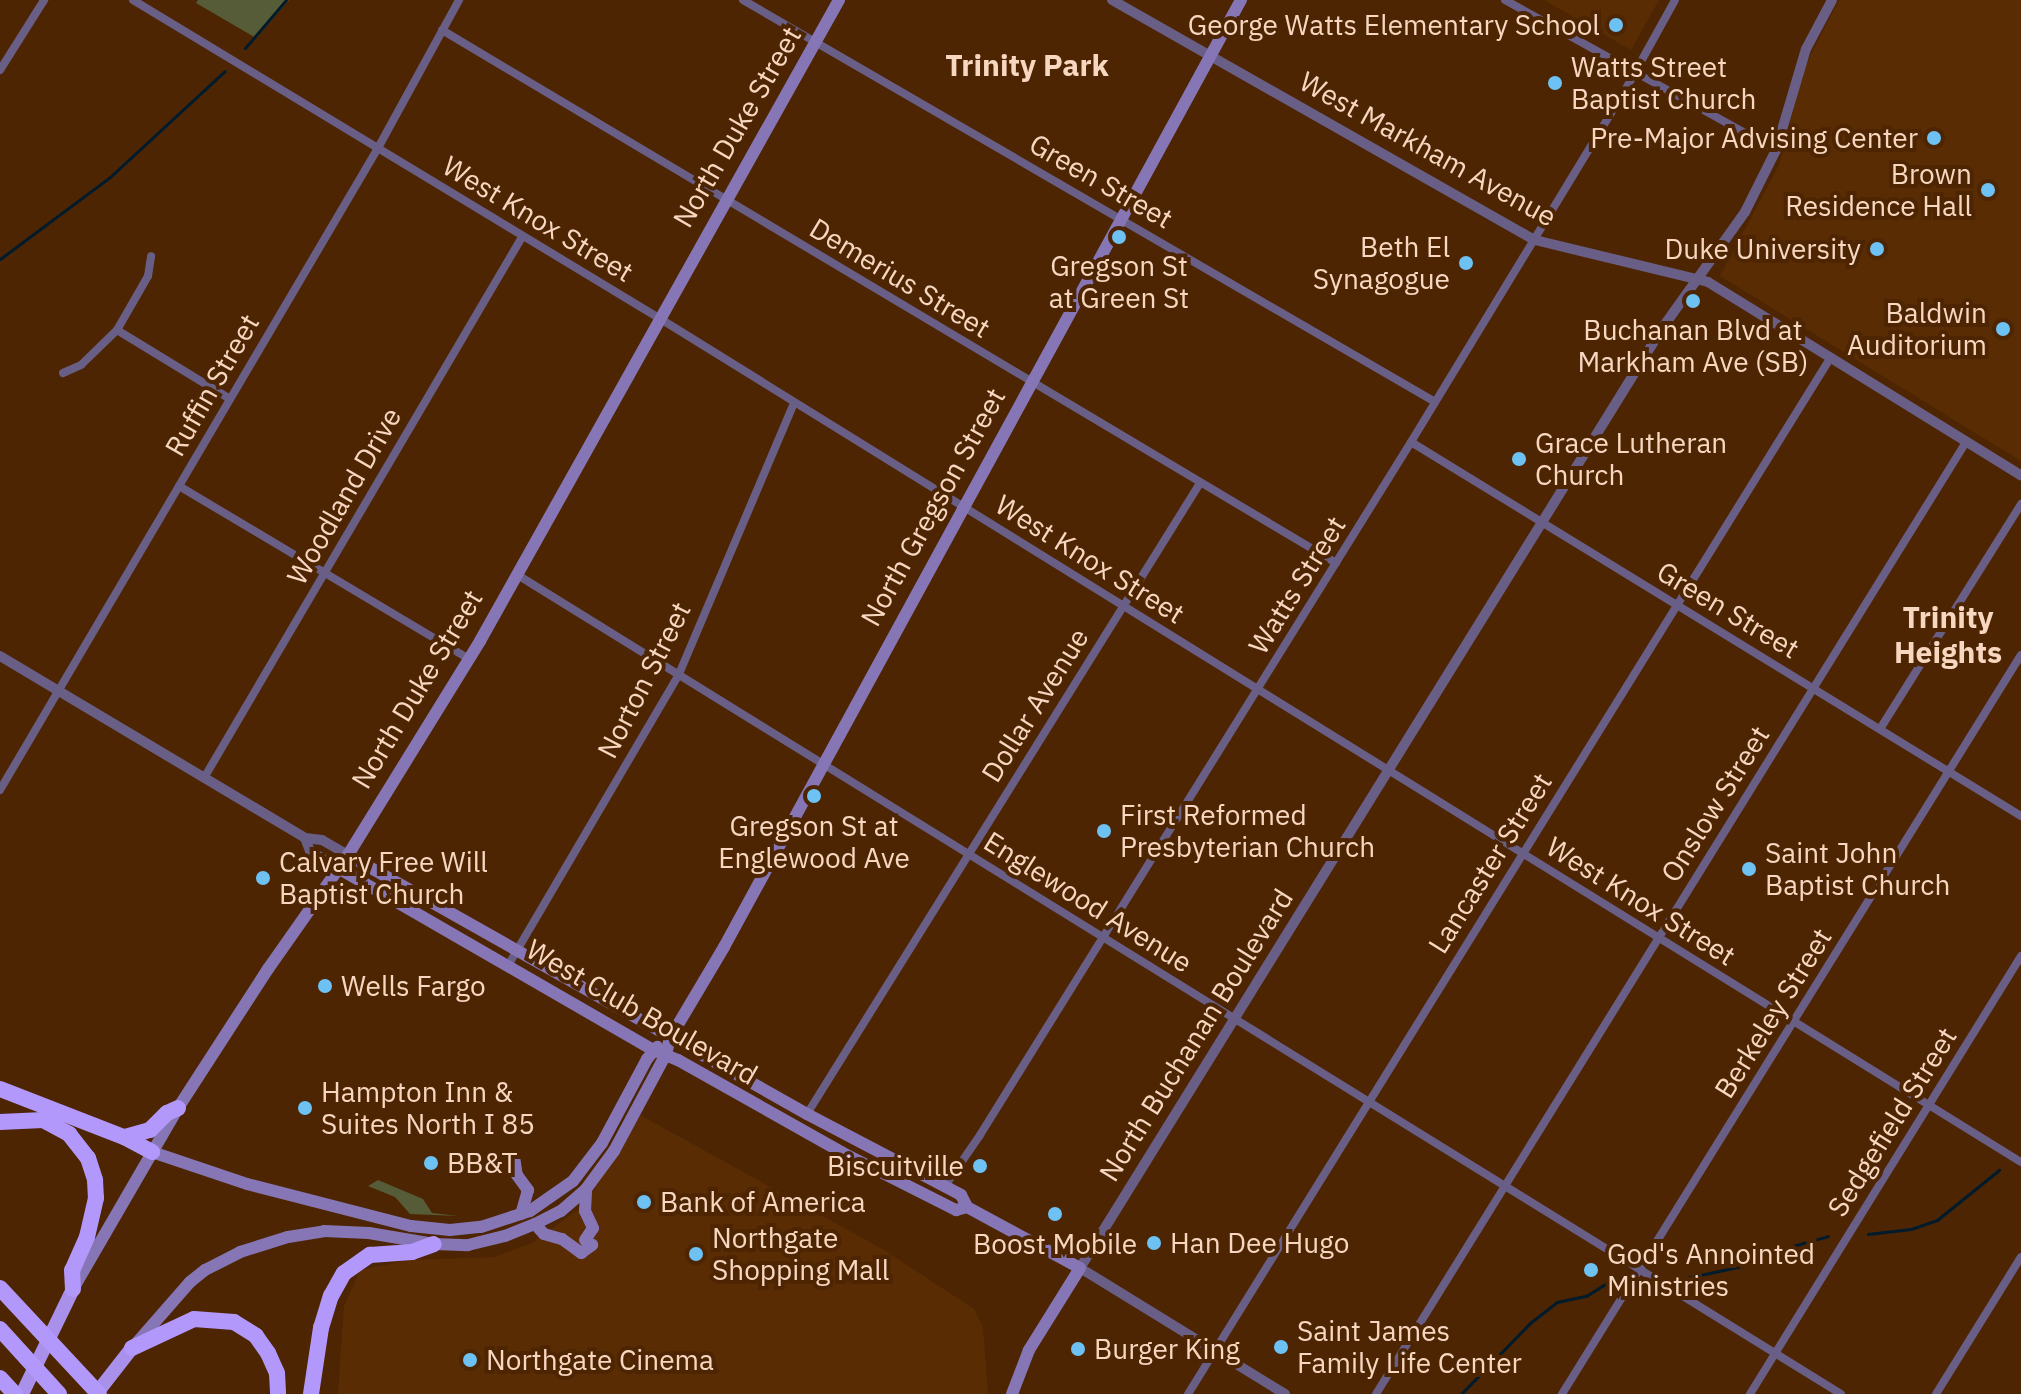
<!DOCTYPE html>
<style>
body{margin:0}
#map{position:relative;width:2021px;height:1394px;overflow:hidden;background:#4d2502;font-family:"IBM Plex Sans",sans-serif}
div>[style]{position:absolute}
.built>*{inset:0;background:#5a2c03}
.green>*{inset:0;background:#575c38}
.stream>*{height:3px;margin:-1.5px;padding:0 1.5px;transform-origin:1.5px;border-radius:1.5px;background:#001b2c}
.minor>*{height:8px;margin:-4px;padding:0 4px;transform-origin:4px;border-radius:4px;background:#685e86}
.tertiary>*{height:10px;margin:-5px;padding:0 5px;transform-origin:5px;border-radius:5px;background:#685e86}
.secondary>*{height:12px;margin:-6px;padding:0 6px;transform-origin:6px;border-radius:6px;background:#8676b6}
.trunk>*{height:14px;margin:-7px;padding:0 7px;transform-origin:7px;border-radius:7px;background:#a890eb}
.motorway>*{height:16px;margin:-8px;padding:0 8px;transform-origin:8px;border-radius:8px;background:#b398fc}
.dots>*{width:22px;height:22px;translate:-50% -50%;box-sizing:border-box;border:4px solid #4d2502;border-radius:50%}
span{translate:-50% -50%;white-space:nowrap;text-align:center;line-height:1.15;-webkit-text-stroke:8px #4d2502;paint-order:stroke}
.poi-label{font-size:28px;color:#f8d7c1}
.right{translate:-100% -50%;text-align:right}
.left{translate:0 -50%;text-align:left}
.street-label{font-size:28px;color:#f8d7c1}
.neighbourhood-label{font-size:30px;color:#f8d7c1;font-weight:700}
</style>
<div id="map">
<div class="built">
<div style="clip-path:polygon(1544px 0,1659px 0,1631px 50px)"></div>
<div style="clip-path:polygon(1839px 0,2021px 0,2021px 461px,1720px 276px,1779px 165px,1805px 66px)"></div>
<div style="clip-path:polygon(640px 1115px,884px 1250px,974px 1309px,983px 1327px,988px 1394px,338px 1394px,344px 1306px,360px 1270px,410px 1260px,494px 1257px,532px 1243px,583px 1206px)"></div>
</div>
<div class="green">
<div style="clip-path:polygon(198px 0,289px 0,256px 38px,196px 3px)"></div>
<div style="clip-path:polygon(378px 1180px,423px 1199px,432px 1213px,458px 1216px,410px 1214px,395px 1197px,368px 1186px)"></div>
</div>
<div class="stream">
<div style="left:245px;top:48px;width:63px;rotate:-49.5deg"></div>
<div style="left:0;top:259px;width:137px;rotate:-36.7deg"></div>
<div style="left:110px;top:177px;width:156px;rotate:-42.7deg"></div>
<div style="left:1868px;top:1234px;width:43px;rotate:-6.6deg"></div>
<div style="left:1911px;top:1229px;width:28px;rotate:-19deg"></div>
<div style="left:1937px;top:1220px;width:80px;rotate:-38.9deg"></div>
<div style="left:1686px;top:1278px;width:62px;rotate:-12deg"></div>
<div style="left:1747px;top:1265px;width:28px;rotate:-27deg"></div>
<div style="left:1772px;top:1252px;width:58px;rotate:-15.9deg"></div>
<div style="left:1461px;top:1394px;width:99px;rotate:-45.8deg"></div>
<div style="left:1530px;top:1323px;width:34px;rotate:-38deg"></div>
<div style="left:1557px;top:1302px;width:30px;rotate:-12deg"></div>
<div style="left:1586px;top:1296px;width:26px;rotate:-32deg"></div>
</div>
<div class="minor">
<div style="left:133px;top:0;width:615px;rotate:31.16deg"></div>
<div style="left:659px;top:318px;width:1602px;rotate:31.79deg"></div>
<div style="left:743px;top:0;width:800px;rotate:30.15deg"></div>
<div style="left:1505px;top:0;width:310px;rotate:29deg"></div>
<div style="left:442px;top:30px;width:1041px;rotate:30.8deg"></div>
<div style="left:0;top:70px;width:83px;rotate:-57.8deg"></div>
<div style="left:117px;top:330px;width:132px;rotate:31.4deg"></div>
<div style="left:63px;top:373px;width:20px;rotate:-24deg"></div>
<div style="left:81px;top:365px;width:50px;rotate:-44.2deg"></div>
<div style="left:117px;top:330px;width:62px;rotate:-60.1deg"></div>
<div style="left:148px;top:276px;width:20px;rotate:-81deg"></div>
<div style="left:1411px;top:442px;width:716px;rotate:31.51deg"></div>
<div style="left:179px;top:486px;width:338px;rotate:30.8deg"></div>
<div style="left:516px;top:574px;width:1558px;rotate:31.75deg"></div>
<div style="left:1880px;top:729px;width:266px;rotate:-57.9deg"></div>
<div style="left:204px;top:778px;width:628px;rotate:-59.55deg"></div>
<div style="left:0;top:790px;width:745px;rotate:-59.51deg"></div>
<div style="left:378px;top:148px;width:169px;rotate:-61.3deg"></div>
<div style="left:509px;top:964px;width:336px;rotate:-59.6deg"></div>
<div style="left:679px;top:674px;width:294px;rotate:-67deg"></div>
<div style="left:807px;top:1114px;width:743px;rotate:-58.08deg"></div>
<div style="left:945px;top:1186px;width:62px;rotate:-55.5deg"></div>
<div style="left:980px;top:1135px;width:816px;rotate:-58.12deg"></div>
<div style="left:1411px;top:442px;width:407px;rotate:-58.7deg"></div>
<div style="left:1623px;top:94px;width:107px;rotate:-61deg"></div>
<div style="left:1188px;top:1394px;width:1220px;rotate:-58.2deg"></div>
<div style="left:1376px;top:1394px;width:1120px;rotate:-58.21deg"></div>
<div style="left:1562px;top:1394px;width:870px;rotate:-58.16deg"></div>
<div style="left:1750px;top:1394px;width:515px;rotate:-58.25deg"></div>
<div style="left:1936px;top:1394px;width:161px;rotate:-58.2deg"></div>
</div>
<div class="tertiary">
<div style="left:1112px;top:0;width:486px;rotate:29.6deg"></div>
<div style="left:1535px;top:240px;width:178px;rotate:13.6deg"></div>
<div style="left:1708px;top:282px;width:368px;rotate:31.7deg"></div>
<div style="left:0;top:656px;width:355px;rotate:30.8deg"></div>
<div style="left:305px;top:838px;width:17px;rotate:7deg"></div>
<div style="left:322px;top:840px;width:30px;rotate:30deg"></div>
<div style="left:305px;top:838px;width:14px;rotate:69deg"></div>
<div style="left:310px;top:851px;width:33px;rotate:31deg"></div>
<div style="left:1285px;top:1394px;width:241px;rotate:-148.4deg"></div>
<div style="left:1080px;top:1268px;width:1107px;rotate:-58.22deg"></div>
<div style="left:1663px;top:327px;width:141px;rotate:-54.5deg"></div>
<div style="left:1745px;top:212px;width:69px;rotate:-63.4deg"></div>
<div style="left:1776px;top:150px;width:105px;rotate:-73.5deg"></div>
<div style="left:1806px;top:49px;width:55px;rotate:-62deg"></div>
</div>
<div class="secondary">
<div style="left:348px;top:855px;width:527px;rotate:29.43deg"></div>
<div style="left:807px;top:1114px;width:174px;rotate:27.7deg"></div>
<div style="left:961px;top:1195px;width:13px;rotate:63deg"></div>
<div style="left:967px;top:1207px;width:128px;rotate:28.4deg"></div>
<div style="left:1080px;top:1268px;width:97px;rotate:121.9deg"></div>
<div style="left:1029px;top:1350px;width:47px;rotate:111.1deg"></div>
<div style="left:338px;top:868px;width:364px;rotate:30deg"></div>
<div style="left:653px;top:1050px;width:27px;rotate:22deg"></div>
<div style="left:678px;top:1060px;width:189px;rotate:29.4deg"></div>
<div style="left:843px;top:1153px;width:127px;rotate:26.8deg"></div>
<div style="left:956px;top:1210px;width:11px;rotate:-15deg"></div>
<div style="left:152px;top:1152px;width:100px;rotate:18.6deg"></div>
<div style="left:247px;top:1184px;width:169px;rotate:14.4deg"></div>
<div style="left:411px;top:1226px;width:39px;rotate:6deg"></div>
<div style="left:450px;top:1230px;width:31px;rotate:-6deg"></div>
<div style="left:481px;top:1227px;width:52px;rotate:-18.1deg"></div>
<div style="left:530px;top:1211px;width:52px;rotate:-34.9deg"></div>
<div style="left:573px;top:1181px;width:48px;rotate:-52.7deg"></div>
<div style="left:602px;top:1143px;width:95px;rotate:-61.8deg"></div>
<div style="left:647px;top:1059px;width:16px;rotate:-50deg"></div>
<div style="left:514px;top:1157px;width:18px;rotate:81deg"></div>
<div style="left:517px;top:1175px;width:19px;rotate:54deg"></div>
<div style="left:528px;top:1190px;width:25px;rotate:106deg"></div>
<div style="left:535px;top:1224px;width:13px;rotate:48deg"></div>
<div style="left:544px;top:1234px;width:19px;rotate:16deg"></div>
<div style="left:562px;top:1239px;width:24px;rotate:36deg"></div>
<div style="left:581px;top:1253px;width:14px;rotate:-36deg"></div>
<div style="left:585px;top:1240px;width:14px;rotate:-56deg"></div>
<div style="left:593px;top:1228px;width:19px;rotate:-115deg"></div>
<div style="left:585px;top:1211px;width:22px;rotate:-87deg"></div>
<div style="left:73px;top:1289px;width:209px;rotate:-59.9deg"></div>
<div style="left:178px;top:1108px;width:166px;rotate:-57.1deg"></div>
<div style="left:268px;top:969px;width:139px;rotate:-54.9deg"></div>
<div style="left:348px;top:855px;width:251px;rotate:-58.3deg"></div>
<div style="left:480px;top:641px;width:735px;rotate:-60.75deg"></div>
<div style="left:134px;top:1346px;width:85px;rotate:-48.8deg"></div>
<div style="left:190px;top:1282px;width:19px;rotate:-39deg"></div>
<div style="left:205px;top:1270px;width:39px;rotate:-27deg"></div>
<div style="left:240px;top:1252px;width:50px;rotate:-17.4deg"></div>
<div style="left:288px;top:1237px;width:36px;rotate:-9deg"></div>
<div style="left:324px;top:1231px;width:45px;rotate:2.5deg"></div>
<div style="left:369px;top:1233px;width:66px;rotate:9.6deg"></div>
<div style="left:434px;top:1244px;width:34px;rotate:2deg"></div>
<div style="left:468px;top:1245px;width:38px;rotate:-14deg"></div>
<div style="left:505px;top:1236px;width:32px;rotate:-22deg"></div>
<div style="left:535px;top:1224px;width:29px;rotate:-27deg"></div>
<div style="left:561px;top:1211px;width:33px;rotate:-41deg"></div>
<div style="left:586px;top:1189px;width:47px;rotate:-53.6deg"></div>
<div style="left:614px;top:1151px;width:110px;rotate:-61.8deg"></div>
<div style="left:666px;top:1054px;width:16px;rotate:-76deg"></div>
<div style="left:670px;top:1038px;width:106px;rotate:-59.3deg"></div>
<div style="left:724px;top:947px;width:1079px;rotate:-61.37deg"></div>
</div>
<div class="trunk">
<div style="left:22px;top:1394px;width:117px;rotate:-64.1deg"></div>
<div style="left:96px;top:1394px;width:58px;rotate:-52deg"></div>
</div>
<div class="motorway">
<div style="left:0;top:1089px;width:133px;rotate:21.2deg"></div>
<div style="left:124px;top:1137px;width:32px;rotate:28deg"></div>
<div style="left:0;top:1122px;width:43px;rotate:-2.7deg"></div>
<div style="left:43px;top:1120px;width:30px;rotate:28deg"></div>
<div style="left:69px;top:1134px;width:31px;rotate:52deg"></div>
<div style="left:88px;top:1158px;width:23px;rotate:72deg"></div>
<div style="left:95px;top:1180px;width:18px;rotate:87deg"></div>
<div style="left:96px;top:1198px;width:40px;rotate:103deg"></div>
<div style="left:87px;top:1237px;width:36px;rotate:114deg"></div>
<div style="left:72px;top:1270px;width:19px;rotate:87deg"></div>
<div style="left:125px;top:1137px;width:26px;rotate:-16deg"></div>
<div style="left:150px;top:1130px;width:24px;rotate:-45deg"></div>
<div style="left:167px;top:1113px;width:12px;rotate:-24deg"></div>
<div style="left:0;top:1288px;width:145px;rotate:47deg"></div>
<div style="left:0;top:1329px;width:88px;rotate:47.8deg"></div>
<div style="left:132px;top:1348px;width:68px;rotate:-25.1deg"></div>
<div style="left:194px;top:1319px;width:40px;rotate:4.3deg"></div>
<div style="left:234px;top:1322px;width:26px;rotate:32deg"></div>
<div style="left:256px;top:1336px;width:21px;rotate:55deg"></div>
<div style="left:268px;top:1353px;width:22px;rotate:66deg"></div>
<div style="left:277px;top:1373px;width:21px;rotate:87deg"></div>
<div style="left:0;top:1378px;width:22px;rotate:47deg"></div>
<div style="left:311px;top:1394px;width:67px;rotate:-81.4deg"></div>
<div style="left:321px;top:1328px;width:34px;rotate:-73deg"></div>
<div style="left:331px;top:1296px;width:26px;rotate:-61deg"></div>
<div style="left:344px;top:1273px;width:32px;rotate:-35deg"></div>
<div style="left:370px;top:1255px;width:42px;rotate:-4.1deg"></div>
<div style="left:412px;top:1252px;width:23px;rotate:-20deg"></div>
</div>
<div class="dots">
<div style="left:1616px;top:25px;background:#6dc2f3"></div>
<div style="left:1555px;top:83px;background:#6dc2f3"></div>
<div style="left:1934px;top:138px;background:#6dc2f3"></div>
<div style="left:1988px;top:190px;background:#6dc2f3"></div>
<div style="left:1119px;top:237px;background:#6dc2f3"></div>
<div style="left:1877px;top:249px;background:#6dc2f3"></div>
<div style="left:1466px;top:263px;background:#6dc2f3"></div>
<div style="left:1693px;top:301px;background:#6dc2f3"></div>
<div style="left:2003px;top:329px;background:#6dc2f3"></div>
<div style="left:1519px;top:459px;background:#6dc2f3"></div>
<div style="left:814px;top:796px;background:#6dc2f3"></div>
<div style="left:1104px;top:831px;background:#6dc2f3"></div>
<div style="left:1749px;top:869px;background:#6dc2f3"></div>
<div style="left:263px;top:878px;background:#6dc2f3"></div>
<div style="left:325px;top:986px;background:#6dc2f3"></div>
<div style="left:305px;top:1108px;background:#6dc2f3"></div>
<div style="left:431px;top:1163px;background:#6dc2f3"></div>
<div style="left:980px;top:1166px;background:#6dc2f3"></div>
<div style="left:644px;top:1202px;background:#6dc2f3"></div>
<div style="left:1055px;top:1214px;background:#6dc2f3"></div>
<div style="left:1154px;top:1243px;background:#6dc2f3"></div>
<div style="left:696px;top:1254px;background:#6dc2f3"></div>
<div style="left:1591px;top:1270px;background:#6dc2f3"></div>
<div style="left:1281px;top:1347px;background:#6dc2f3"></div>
<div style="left:1078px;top:1349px;background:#6dc2f3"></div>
<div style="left:470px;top:1360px;background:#6dc2f3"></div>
</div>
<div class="poi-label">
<span class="right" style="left:1600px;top:25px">George Watts Elementary School</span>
<span class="left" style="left:1571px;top:83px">Watts Street<br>Baptist Church</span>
<span class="right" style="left:1918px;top:138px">Pre-Major Advising Center</span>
<span class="right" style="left:1972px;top:190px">Brown<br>Residence Hall</span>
<span class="right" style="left:1450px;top:263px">Beth El<br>Synagogue</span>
<span class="right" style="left:1861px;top:249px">Duke University</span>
<span style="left:1119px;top:282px">Gregson St<br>at Green St</span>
<span class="right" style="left:1987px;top:329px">Baldwin<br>Auditorium</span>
<span style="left:1693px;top:346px">Buchanan Blvd at<br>Markham Ave (SB)</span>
<span class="left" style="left:1535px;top:459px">Grace Lutheran<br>Church</span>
<span class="left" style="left:1120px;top:831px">First Reformed<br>Presbyterian Church</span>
<span style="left:814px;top:842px">Gregson St at<br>Englewood Ave</span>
<span class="left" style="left:1765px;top:869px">Saint John<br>Baptist Church</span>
<span class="left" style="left:279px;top:878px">Calvary Free Will<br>Baptist Church</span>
<span class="left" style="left:341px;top:986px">Wells Fargo</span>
<span class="left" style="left:321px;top:1108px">Hampton Inn &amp;<br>Suites North I 85</span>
<span class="left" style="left:447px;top:1163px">BB&amp;T</span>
<span class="right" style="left:964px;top:1166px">Biscuitville</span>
<span class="left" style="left:660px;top:1202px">Bank of America</span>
<span class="left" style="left:712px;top:1254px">Northgate<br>Shopping Mall</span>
<span class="left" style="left:1170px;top:1243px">Han Dee Hugo</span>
<span style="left:1055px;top:1244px">Boost Mobile</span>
<span class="left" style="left:1607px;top:1270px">God's Annointed<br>Ministries</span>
<span class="left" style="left:1297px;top:1347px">Saint James<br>Family Life Center</span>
<span class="left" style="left:1094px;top:1349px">Burger King</span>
<span class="left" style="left:486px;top:1360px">Northgate Cinema</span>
</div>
<div class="street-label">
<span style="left:737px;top:127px;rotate:-60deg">North Duke Street</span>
<span style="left:1428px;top:149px;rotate:29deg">West Markham Avenue</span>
<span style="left:1101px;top:181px;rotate:30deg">Green Street</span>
<span style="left:538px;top:219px;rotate:31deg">West Knox Street</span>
<span style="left:900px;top:278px;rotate:31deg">Demerius Street</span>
<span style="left:212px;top:385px;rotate:-60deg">Ruffin Street</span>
<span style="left:344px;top:496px;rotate:-60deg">Woodland Drive</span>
<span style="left:933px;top:507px;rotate:-61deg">North Gregson Street</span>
<span style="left:1090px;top:559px;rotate:32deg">West Knox Street</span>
<span style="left:1297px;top:585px;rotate:-58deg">Watts Street</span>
<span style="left:1728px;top:610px;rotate:31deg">Green Street</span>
<span style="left:644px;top:680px;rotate:-63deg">Norton Street</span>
<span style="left:417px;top:689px;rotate:-59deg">North Duke Street</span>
<span style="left:1035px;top:705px;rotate:-58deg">Dollar Avenue</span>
<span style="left:1715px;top:804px;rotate:-58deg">Onslow Street</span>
<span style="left:1490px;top:863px;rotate:-58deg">Lancaster Street</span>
<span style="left:1641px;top:901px;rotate:32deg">West Knox Street</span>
<span style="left:1088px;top:902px;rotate:32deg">Englewood Avenue</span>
<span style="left:642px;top:1012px;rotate:30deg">West Club Boulevard</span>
<span style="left:1773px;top:1013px;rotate:-58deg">Berkeley Street</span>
<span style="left:1196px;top:1035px;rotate:-58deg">North Buchanan Boulevard</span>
<span style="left:1892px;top:1122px;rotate:-58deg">Sedgefield Street</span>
</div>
<div class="neighbourhood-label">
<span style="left:1027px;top:65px">Trinity Park</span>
<span style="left:1948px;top:634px">Trinity<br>Heights</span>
</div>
</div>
